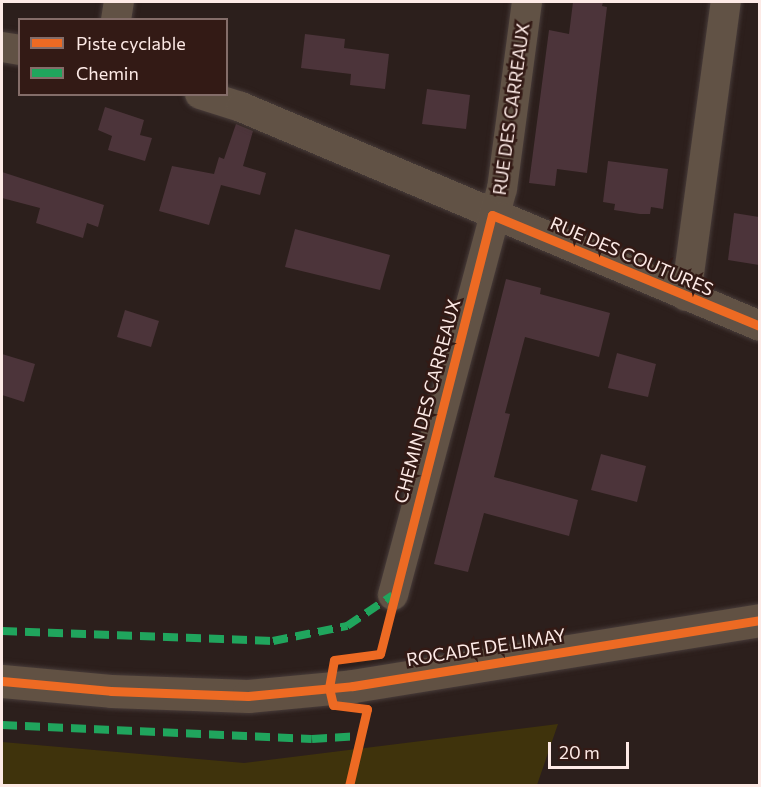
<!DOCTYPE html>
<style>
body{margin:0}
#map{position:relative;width:761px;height:787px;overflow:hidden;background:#2c1f1c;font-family:Commissioner,sans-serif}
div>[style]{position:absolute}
.green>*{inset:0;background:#3f330c}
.building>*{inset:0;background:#4c343a}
.roads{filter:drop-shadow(0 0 2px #483c3a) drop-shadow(0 0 2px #483c3a)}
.minor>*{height:30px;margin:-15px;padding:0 15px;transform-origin:15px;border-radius:15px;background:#615245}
.secondary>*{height:33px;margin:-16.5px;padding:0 16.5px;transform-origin:16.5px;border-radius:16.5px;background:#615143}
.quiet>*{height:8px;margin-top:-4px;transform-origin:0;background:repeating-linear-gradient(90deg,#20a55d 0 15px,transparent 0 23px)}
.cycleway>*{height:9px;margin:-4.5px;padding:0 4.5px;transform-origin:4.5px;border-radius:4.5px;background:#ed6a23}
span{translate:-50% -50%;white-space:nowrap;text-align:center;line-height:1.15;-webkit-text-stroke:5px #331a15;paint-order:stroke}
.street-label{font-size:18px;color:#fdeae6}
.frame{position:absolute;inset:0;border:3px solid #fdeae6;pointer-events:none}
.legend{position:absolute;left:18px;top:18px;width:210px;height:78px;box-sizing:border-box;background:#331a15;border:2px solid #846d69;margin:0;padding:8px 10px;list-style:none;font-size:18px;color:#fdeae6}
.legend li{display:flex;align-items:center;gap:12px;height:30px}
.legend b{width:30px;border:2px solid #846d69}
.scale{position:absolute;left:548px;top:742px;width:81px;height:27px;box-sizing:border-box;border:3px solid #fdeae6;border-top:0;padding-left:8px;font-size:18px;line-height:21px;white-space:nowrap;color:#fdeae6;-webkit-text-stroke:4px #331a15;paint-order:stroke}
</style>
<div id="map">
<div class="green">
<div style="clip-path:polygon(558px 724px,537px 785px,2px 785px,2px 742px,244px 763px)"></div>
</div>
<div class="building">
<div style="clip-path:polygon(573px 2px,603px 2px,602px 6px,607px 7px,587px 173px,557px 169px,555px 186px,529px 183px,549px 30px,569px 34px)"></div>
<div style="clip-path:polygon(305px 34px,345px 39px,344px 48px,389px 54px,385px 89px,350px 85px,351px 74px,301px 68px)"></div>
<div style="clip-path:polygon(427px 89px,470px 95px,466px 129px,422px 124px)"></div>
<div style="clip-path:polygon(105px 107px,144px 120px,140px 135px,152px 138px,145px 161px,108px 150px,112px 136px,98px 130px)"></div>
<div style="clip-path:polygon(236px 124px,253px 131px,243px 166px,266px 173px,260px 195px,221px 185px,209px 225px,159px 211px,172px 166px,214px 174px,219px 157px,224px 159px)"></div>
<div style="clip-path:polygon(608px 161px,668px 169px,663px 209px,651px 207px,650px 214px,640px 214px,614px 210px,615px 204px,603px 202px)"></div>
<div style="clip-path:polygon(2px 172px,104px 205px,98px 227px,87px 223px,83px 238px,36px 223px,40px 208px,2px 198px)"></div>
<div style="clip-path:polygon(734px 213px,759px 217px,759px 265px,728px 260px)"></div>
<div style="clip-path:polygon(295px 229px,390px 255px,380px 290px,285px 267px)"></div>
<div style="clip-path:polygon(506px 279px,541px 288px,540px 294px,610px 313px,599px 357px,525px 337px,505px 413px,510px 414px,494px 477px,578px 500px,569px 536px,484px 513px,468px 572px,434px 564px)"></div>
<div style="clip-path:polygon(125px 310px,159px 321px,151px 347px,117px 337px)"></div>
<div style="clip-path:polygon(617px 353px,656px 364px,648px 397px,608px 388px)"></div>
<div style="clip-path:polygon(2px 354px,35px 364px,24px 402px,2px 395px)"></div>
<div style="clip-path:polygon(601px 454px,646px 466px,637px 502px,591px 490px)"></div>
</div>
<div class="roads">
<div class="minor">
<div style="left:116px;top:20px;width:18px;rotate:-81deg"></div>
<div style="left:2px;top:47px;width:18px;rotate:9deg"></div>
<div style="left:200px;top:94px;width:43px;rotate:17.6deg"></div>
<div style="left:241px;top:107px;width:563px;rotate:22.88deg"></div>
<div style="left:686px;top:296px;width:297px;rotate:-82.3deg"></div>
<div style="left:393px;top:595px;width:420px;rotate:-75deg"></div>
<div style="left:502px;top:189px;width:189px;rotate:-82.4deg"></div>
</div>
<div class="secondary">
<div style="left:2px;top:681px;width:109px;rotate:5.2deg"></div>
<div style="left:111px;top:691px;width:137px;rotate:2.1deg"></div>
<div style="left:248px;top:696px;width:105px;rotate:-5.4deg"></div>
<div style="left:353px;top:686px;width:412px;rotate:-9.2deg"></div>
</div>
</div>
<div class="quiet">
<div style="left:2px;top:631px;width:271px;rotate:2.1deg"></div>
<div style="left:273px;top:641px;width:76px;rotate:-11.5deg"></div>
<div style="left:347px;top:626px;width:55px;rotate:-34deg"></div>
<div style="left:2px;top:725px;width:310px;rotate:2.6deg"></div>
<div style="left:312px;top:739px;width:48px;rotate:-3.6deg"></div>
</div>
<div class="cycleway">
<div style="left:2px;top:681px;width:109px;rotate:5.2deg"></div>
<div style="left:111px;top:691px;width:137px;rotate:2.1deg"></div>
<div style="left:248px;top:696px;width:105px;rotate:-5.4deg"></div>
<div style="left:353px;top:686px;width:412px;rotate:-9.2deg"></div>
<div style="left:349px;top:786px;width:79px;rotate:-76.8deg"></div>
<div style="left:367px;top:709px;width:34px;rotate:-173deg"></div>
<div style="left:333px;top:705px;width:17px;rotate:-103deg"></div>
<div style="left:329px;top:688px;width:28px;rotate:-80deg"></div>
<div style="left:334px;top:660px;width:46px;rotate:-7.4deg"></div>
<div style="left:380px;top:654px;width:453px;rotate:-75.7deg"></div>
<div style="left:492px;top:215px;width:290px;rotate:22.5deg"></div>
</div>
<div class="street-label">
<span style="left:511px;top:109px;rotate:-82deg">RUE DES CARREAUX</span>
<span style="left:632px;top:256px;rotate:23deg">RUE DES COUTURES</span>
<span style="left:427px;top:401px;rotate:-75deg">CHEMIN DES CARREAUX</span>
<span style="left:486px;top:647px;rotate:-9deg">ROCADE DE LIMAY</span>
</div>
<div class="frame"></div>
<ul class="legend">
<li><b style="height:8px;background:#ed6a23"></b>Piste cyclable</li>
<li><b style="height:8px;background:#20a55d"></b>Chemin</li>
</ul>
<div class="scale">20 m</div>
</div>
